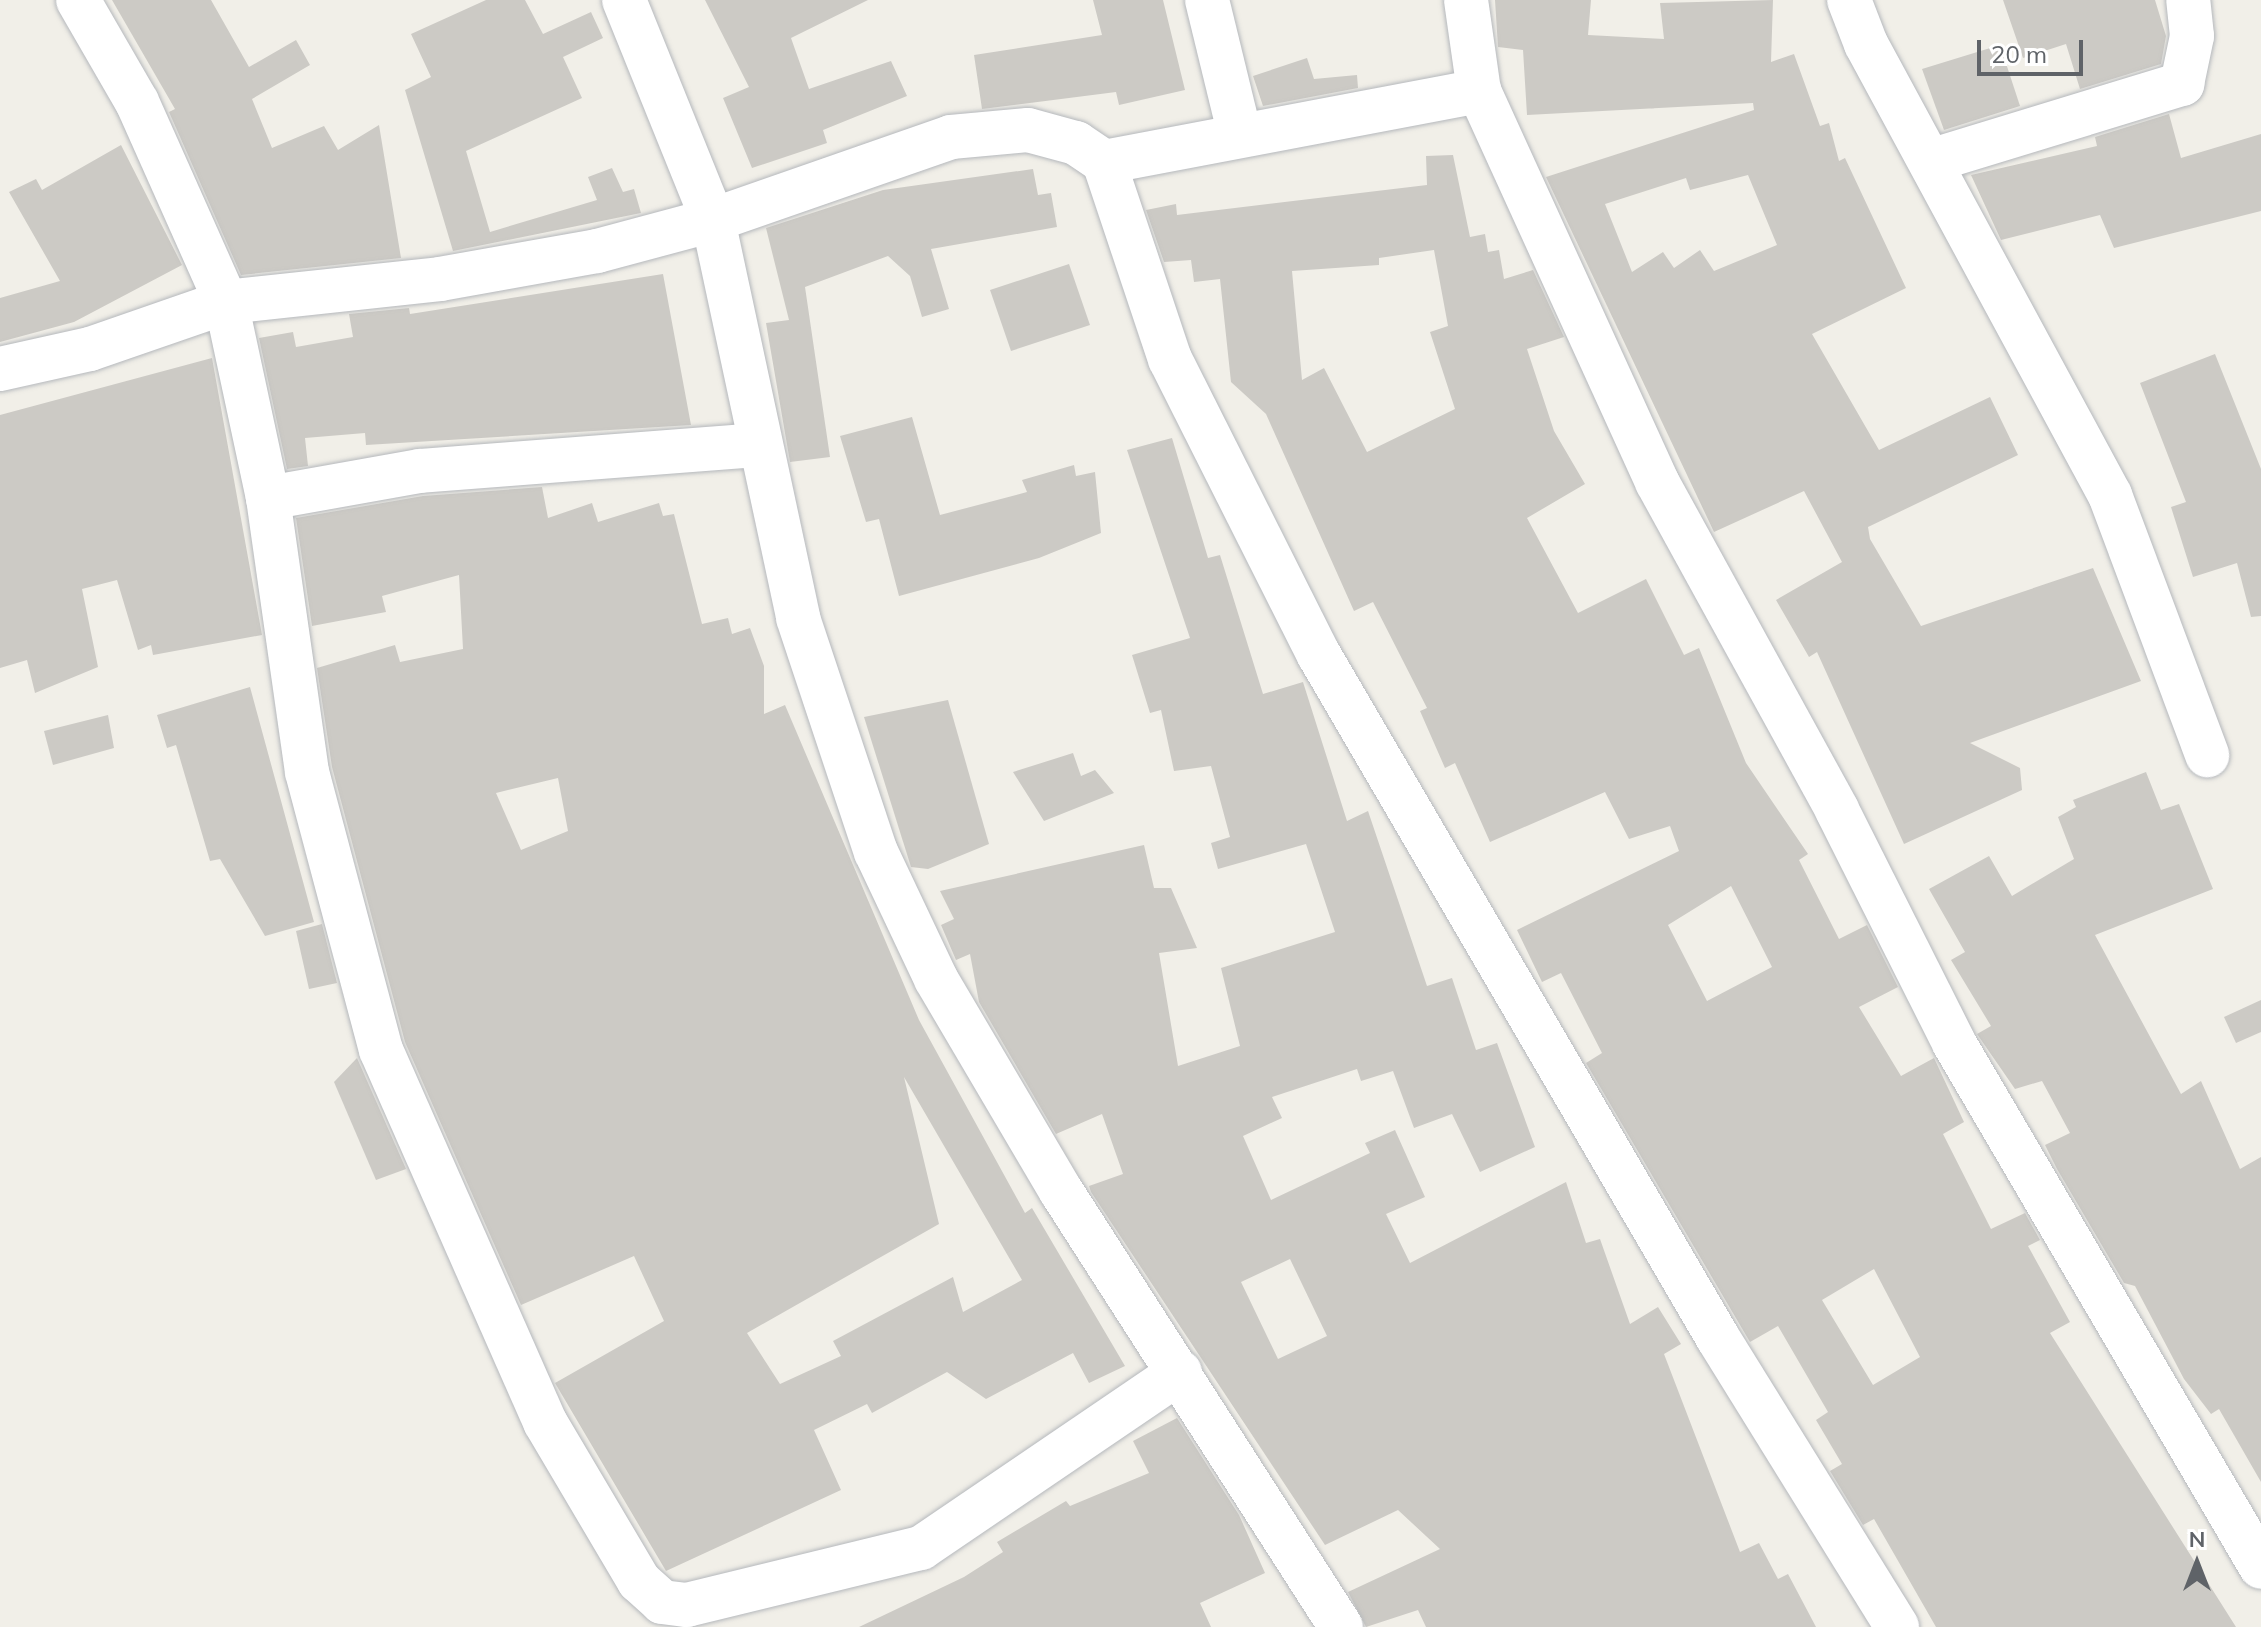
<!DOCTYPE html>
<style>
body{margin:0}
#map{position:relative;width:2261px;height:1627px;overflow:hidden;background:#f1efe8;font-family:Mulish,sans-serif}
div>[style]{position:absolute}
.building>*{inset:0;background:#cccac5}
.roads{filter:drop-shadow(0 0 2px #b5b8bc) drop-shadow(0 0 2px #b5b8bc)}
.minor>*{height:44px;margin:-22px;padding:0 22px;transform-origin:22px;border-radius:22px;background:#fff}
span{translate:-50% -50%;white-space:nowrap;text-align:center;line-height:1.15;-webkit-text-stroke:8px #fff;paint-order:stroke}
.north{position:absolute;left:2157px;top:1523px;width:80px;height:80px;-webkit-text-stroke:6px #fff;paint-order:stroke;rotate:0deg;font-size:22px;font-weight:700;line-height:32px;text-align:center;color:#5f6368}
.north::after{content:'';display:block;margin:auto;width:28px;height:36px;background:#5f6368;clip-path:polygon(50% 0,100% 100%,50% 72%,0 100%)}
.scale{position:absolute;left:1977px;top:40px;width:106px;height:36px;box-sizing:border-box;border:4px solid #5f6368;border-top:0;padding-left:10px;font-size:24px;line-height:28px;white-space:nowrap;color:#5f6368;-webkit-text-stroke:6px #fff;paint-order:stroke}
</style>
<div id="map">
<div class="building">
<div style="clip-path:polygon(112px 0,211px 0,249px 67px,296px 40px,310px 65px,252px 99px,272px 148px,324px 126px,338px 150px,379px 125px,401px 258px,241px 275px,169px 112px,175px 109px)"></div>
<div style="clip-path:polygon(486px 0,525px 0,543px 34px,591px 12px,603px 38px,563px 57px,582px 98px,466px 151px,490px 232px,597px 200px,588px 177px,612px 168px,623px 192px,634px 189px,641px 213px,453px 251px,405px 90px,431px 77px,411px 34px)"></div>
<div style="clip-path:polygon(705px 0,868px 0,791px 38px,809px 89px,891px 61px,907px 96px,823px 130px,827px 143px,752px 168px,723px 98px,749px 87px)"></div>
<div style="clip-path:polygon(1093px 0,1163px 0,1185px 90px,1119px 105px,1116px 92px,982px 109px,974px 55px,1102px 35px)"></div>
<div style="clip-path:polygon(evenodd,1495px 0,1591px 0,1588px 35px,1664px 39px,1660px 3px,1773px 0,1771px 62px,1794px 54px,1820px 126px,1829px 123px,1839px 161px,1845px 158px,1906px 288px,1812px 334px,1879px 450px,1990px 397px,2018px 455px,1868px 527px,1870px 539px,1921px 626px,2093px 568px,2141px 681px,1970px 743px,2020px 768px,2022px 790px,1904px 844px,1817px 652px,1809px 657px,1776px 600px,1842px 562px,1804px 491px,1714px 532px,1546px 177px,1754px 110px,1753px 103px,1527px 115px,1523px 50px,1498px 47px,1495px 0,1748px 175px,1777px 245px,1714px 271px,1700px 250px,1674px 268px,1663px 252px,1632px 272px,1605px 204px,1686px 178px,1690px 190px,1748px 175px)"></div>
<div style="clip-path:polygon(2003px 0,2155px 0,2166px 36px,2161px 64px,2080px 89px,2066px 44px,2023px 58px)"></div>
<div style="clip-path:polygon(2000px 45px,2020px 106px,1944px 130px,1922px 69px)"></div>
<div style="clip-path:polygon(1307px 58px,1314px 79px,1357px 75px,1358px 88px,1263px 106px,1253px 76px)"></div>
<div style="clip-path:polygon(2169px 114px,2181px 158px,2261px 134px,2261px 211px,2114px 248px,2100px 215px,2001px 240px,1971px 175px,2097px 146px,2095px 137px)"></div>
<div style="clip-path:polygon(121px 145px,182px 265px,74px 322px,0 342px,0 298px,60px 281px,9px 192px,36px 179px,42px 190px)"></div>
<div style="clip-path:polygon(evenodd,1453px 155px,1470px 237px,1485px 234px,1488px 252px,1499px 250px,1504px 279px,1533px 270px,1564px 337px,1527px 349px,1554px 431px,1585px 484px,1527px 518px,1578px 613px,1646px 579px,1684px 655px,1699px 648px,1746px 763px,1808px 854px,1799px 860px,1839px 939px,1867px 925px,1898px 987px,1859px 1007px,1901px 1076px,1934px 1058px,1964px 1122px,1943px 1134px,1991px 1229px,2025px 1213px,2040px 1240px,2028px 1246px,2070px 1322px,2050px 1333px,2236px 1627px,1936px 1627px,1874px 1519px,1863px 1525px,1830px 1471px,1842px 1464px,1816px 1420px,1828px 1412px,1778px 1326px,1750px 1342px,1586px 1063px,1602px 1053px,1561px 973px,1542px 982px,1517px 930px,1679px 851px,1670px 826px,1629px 839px,1605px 792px,1490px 842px,1455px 763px,1445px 768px,1420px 711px,1427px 708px,1373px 602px,1354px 611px,1266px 414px,1231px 382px,1220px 279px,1194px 282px,1191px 260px,1164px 262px,1146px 210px,1176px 204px,1177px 215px,1427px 185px,1426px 156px,1453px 155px,1434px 250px,1448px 326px,1430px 332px,1455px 409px,1367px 452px,1324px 368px,1302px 380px,1292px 271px,1379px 265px,1379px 258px,1434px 250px,1453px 155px,1731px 886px,1772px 967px,1707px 1001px,1668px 925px,1731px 886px,1453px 155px,1874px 1269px,1920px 1357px,1873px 1385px,1822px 1300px,1874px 1269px)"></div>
<div style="clip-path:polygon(1033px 169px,1038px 195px,1051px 193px,1057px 227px,931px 249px,949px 309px,922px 317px,910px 276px,888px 256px,805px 287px,830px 457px,790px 462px,766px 323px,789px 320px,766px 228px,883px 190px)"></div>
<div style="clip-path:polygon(1069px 264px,1090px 325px,1011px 351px,990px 290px)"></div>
<div style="clip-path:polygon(663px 274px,691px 425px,366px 445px,365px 433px,305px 438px,308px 466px,287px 469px,259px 338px,293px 332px,296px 347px,353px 337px,349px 314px,409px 308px,410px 314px)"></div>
<div style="clip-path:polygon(2215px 354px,2261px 469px,2261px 616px,2251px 617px,2237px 563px,2193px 577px,2171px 507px,2186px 502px,2140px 383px)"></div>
<div style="clip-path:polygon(212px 358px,262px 635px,153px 655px,151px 645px,138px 650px,117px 580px,82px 589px,98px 667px,35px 693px,27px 660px,0 668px,0 415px)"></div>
<div style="clip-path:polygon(912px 417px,940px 515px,1027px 492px,1022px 480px,1074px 465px,1076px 476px,1095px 472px,1101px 533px,1039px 558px,899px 596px,879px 519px,866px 522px,840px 436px)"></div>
<div style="clip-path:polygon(evenodd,1172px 438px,1208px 558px,1220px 555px,1263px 694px,1303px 682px,1347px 821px,1368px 811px,1427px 986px,1452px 978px,1476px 1050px,1497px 1043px,1535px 1147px,1480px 1172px,1452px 1114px,1414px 1128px,1393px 1071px,1361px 1081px,1357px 1069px,1272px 1097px,1282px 1118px,1243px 1136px,1271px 1200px,1370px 1153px,1365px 1143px,1395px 1130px,1425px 1197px,1386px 1214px,1410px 1263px,1566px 1182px,1586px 1243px,1600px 1239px,1630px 1324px,1658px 1307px,1681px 1344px,1664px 1354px,1740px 1552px,1759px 1543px,1778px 1579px,1788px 1574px,1816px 1627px,1426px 1627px,1418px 1610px,1366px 1627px,1348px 1592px,1440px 1549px,1398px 1510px,1325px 1545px,1091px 1192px,1089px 1186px,1123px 1174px,1102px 1114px,1056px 1134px,979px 1002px,970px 954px,956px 960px,941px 925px,954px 919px,940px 891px,1144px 845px,1154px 888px,1171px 888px,1197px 948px,1159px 953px,1178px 1066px,1240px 1046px,1221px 968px,1335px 932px,1306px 844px,1218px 869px,1211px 843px,1230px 837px,1211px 766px,1174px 771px,1161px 710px,1150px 713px,1132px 655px,1190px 638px,1127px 450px,1172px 438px,1290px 1259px,1327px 1336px,1278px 1359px,1241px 1282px,1290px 1259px)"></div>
<div style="clip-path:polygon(evenodd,542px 487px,548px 518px,592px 503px,598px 522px,659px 503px,663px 516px,674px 514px,702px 624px,728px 618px,732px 634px,750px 628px,764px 666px,764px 714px,785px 705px,919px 1020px,1025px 1213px,1032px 1208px,1125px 1366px,1089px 1383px,1073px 1353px,986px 1399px,947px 1372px,872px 1413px,867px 1404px,814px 1430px,841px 1490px,666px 1571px,555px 1383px,664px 1321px,634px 1256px,521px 1305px,405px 1042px,332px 767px,317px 668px,395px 645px,400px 662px,463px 649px,459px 575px,382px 596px,386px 612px,312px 626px,296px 518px,423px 496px,542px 487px,558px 778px,568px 831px,521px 850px,496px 793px,558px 778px,542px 487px,904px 1077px,1022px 1280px,963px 1312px,953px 1277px,833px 1341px,841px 1356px,780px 1384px,747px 1333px,939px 1224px,904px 1077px)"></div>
<div style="clip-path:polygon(250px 687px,314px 922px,265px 936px,220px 859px,210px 861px,176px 745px,167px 748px,157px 715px)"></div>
<div style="clip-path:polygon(948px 700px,989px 844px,928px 869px,911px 867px,864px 717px)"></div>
<div style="clip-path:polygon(108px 715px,114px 748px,53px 765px,44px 731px)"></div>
<div style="clip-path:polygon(1073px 753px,1081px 776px,1095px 770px,1114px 793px,1044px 821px,1013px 772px)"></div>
<div style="clip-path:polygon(2146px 772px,2161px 810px,2179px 804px,2213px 889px,2095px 935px,2181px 1094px,2201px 1081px,2240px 1169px,2261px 1157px,2261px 1482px,2219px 1409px,2211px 1414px,2184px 1379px,2135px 1286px,2124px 1283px,2057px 1169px,2045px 1145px,2070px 1133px,2042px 1081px,2015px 1089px,1977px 1034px,1991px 1026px,1951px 960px,1965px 952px,1929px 889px,1989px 856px,2012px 896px,2074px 859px,2058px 817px,2076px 807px,2073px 800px)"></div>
<div style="clip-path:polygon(322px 924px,337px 983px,309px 989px,296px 931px)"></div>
<div style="clip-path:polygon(2261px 1000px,2261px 1032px,2236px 1043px,2224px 1017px)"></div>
<div style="clip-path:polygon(357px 1058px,406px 1169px,376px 1180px,334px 1082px)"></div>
<div style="clip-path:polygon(1177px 1418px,1239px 1515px,1265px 1573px,1200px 1603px,1211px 1627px,859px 1627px,964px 1577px,1003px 1552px,997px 1542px,1066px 1501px,1070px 1506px,1149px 1473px,1133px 1441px)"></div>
</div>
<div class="roads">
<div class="minor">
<div style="left:78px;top:0;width:118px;rotate:60deg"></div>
<div style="left:137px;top:102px;width:219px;rotate:66deg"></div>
<div style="left:226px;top:302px;width:200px;rotate:77.9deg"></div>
<div style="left:268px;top:498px;width:277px;rotate:81.9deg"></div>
<div style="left:307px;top:772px;width:288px;rotate:75.1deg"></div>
<div style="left:381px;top:1050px;width:407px;rotate:66.2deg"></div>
<div style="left:545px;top:1422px;width:185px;rotate:59.4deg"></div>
<div style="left:639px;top:1581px;width:31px;rotate:42deg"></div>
<div style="left:662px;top:1602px;width:25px;rotate:7deg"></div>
<div style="left:687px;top:1605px;width:241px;rotate:-13.7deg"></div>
<div style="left:921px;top:1548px;width:313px;rotate:-34.2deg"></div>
<div style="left:624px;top:0;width:237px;rotate:68deg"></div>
<div style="left:713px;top:220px;width:407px;rotate:77.9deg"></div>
<div style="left:798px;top:618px;width:247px;rotate:71.6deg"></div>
<div style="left:876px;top:852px;width:140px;rotate:64.7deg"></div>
<div style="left:936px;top:979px;width:246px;rotate:59.5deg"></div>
<div style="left:1061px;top:1191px;width:518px;rotate:57.29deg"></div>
<div style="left:1207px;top:0;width:135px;rotate:76.3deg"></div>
<div style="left:1466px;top:0;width:92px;rotate:81.9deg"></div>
<div style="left:1479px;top:91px;width:430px;rotate:65.5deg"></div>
<div style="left:1657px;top:482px;width:374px;rotate:61.2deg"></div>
<div style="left:1837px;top:810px;width:261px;rotate:63.3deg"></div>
<div style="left:1954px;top:1043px;width:607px;rotate:59.63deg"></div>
<div style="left:1849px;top:0;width:47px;rotate:68.9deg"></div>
<div style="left:1866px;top:44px;width:513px;rotate:61.59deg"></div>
<div style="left:2110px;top:495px;width:278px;rotate:69.5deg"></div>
<div style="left:1930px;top:161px;width:264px;rotate:-17deg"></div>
<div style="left:2182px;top:84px;width:49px;rotate:-78.2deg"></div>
<div style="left:2192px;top:36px;width:36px;rotate:-96deg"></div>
<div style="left:1104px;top:162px;width:382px;rotate:-10.7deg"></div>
<div style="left:0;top:369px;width:92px;rotate:-12.5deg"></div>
<div style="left:90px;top:349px;width:144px;rotate:-19.1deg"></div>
<div style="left:226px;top:302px;width:215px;rotate:-6.1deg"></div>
<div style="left:440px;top:279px;width:159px;rotate:-10.1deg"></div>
<div style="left:597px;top:251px;width:120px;rotate:-15deg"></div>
<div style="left:713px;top:220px;width:252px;rotate:-19.2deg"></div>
<div style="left:951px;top:137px;width:77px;rotate:-5.2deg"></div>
<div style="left:1028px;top:130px;width:50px;rotate:15.2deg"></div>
<div style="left:1076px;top:143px;width:34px;rotate:34deg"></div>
<div style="left:1104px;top:162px;width:208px;rotate:71.5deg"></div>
<div style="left:1170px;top:359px;width:331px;rotate:63.3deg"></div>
<div style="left:1319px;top:655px;width:791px;rotate:59.71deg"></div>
<div style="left:1718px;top:1338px;width:340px;rotate:58.2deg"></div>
<div style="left:268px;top:498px;width:154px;rotate:-10.1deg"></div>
<div style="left:420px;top:471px;width:338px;rotate:-4.4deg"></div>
</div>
</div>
<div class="north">N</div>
<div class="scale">20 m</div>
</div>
